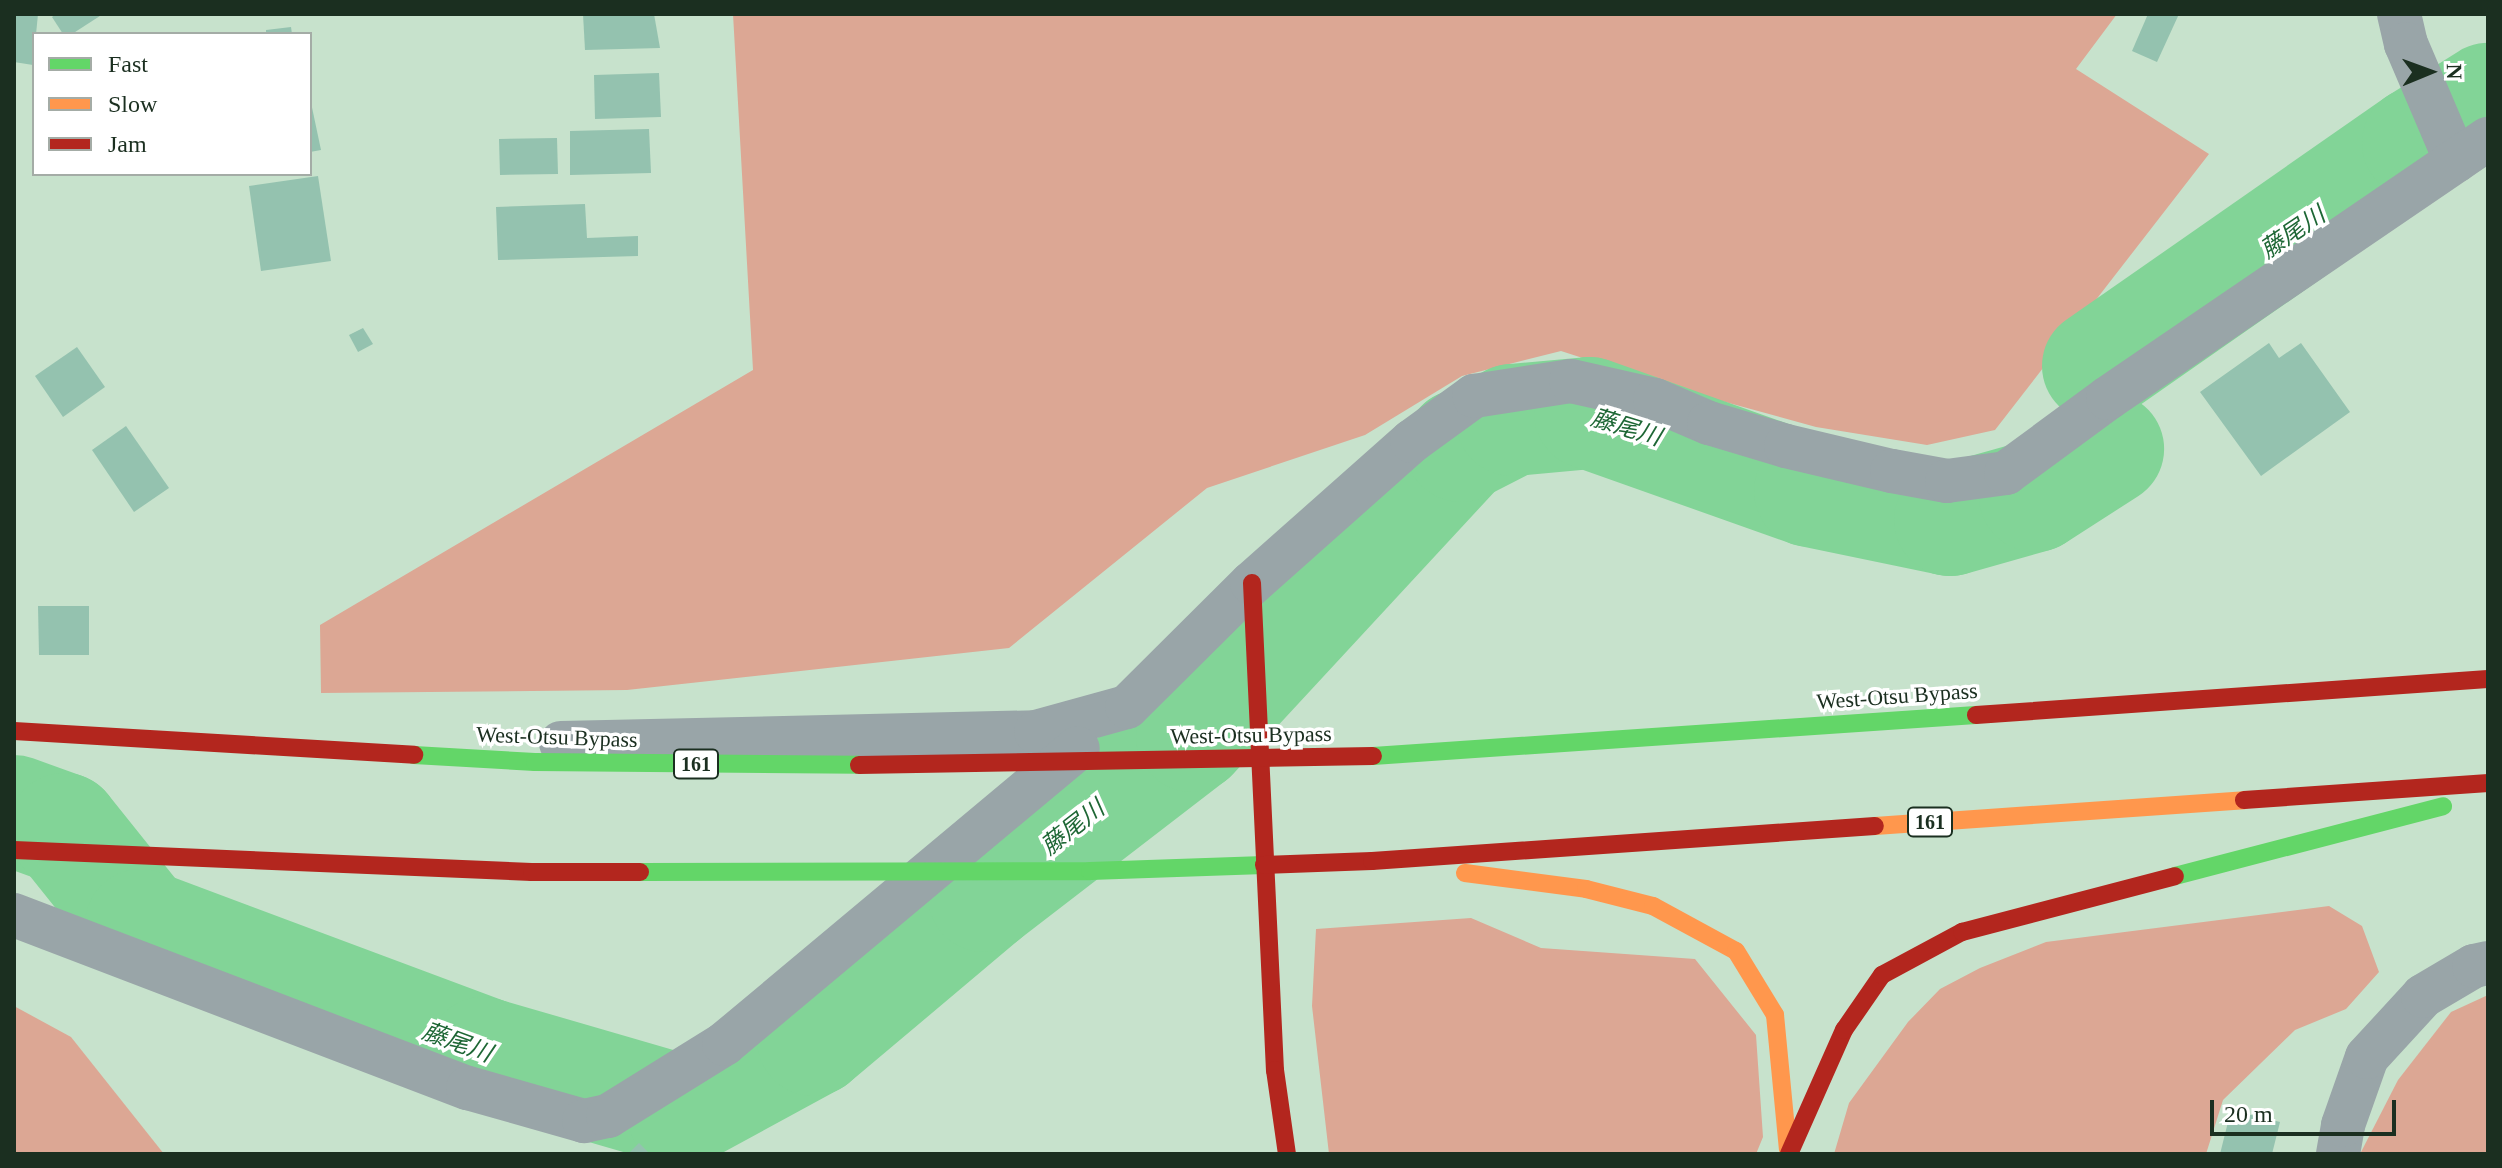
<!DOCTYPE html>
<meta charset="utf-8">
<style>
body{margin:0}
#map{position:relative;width:2502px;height:1168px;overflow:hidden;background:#c7e2cc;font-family:"Times New Roman","Noto Sans JP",serif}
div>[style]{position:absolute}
.forest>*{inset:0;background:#dca794}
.river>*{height:112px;margin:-56px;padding:0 56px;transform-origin:56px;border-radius:56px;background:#82d497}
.building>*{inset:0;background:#94c2af}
.street>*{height:44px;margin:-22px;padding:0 22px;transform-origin:22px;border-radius:22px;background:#99a5a8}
.fast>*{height:18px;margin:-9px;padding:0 9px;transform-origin:9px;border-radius:9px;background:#63d668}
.slow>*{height:18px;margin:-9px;padding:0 9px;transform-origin:9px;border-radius:9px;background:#ff974d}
.jam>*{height:18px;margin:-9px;padding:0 9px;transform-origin:9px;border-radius:9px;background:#b3261e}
span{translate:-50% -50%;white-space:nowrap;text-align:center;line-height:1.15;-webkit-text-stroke:7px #fff;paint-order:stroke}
.shield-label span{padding:2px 6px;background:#fff;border:2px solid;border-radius:6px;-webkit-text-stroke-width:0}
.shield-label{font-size:20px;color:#1b2f20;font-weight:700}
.street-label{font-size:22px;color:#1b2f20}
.water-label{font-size:24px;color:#1e6735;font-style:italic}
.frame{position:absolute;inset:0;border:16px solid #1b2f20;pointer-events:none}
.legend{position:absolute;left:32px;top:32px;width:280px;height:144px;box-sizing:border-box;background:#fff;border:2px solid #a4aca6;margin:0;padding:10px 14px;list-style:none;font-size:24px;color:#1b2f20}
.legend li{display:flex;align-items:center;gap:16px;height:40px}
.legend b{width:40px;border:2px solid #a4aca6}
.north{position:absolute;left:2390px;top:32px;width:80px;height:80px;-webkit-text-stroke:6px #fff;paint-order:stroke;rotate:89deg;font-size:22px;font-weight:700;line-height:32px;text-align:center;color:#1b2f20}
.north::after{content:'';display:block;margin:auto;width:28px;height:36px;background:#1b2f20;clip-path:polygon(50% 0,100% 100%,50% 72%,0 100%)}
.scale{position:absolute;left:2210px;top:1100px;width:186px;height:36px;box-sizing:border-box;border:4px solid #1b2f20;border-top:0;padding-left:10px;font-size:24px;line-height:28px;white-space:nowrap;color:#1b2f20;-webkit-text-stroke:6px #fff;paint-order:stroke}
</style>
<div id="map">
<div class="forest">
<div style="clip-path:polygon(733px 14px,2117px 14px,2076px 69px,2209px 154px,1995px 430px,1927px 445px,1816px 427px,1685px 391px,1561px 351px,1462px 376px,1365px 435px,1207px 488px,1009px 648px,627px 690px,321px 693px,320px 625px,753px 370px)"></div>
<div style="clip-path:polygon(2329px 906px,2362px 926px,2379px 972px,2346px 1009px,2295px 1030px,2223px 1100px,2206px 1154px,1834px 1154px,1849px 1103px,1908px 1022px,1940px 989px,1980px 968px,2046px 942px)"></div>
<div style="clip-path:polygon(1471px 918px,1541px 948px,1695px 959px,1756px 1035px,1763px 1137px,1756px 1154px,1329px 1154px,1312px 1006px,1316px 929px)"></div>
<div style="clip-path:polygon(2488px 995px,2488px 1154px,2360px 1154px,2398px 1080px,2451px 1012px)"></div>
<div style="clip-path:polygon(14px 1006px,71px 1037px,164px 1154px,14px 1154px)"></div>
</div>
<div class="river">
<div style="left:2098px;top:366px;width:390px;rotate:-34.9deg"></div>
<div style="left:2418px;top:143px;width:83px;rotate:-32.2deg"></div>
<div style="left:14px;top:811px;width:53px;rotate:19.8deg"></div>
<div style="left:64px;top:829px;width:123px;rotate:51.3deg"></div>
<div style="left:141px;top:925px;width:365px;rotate:20.5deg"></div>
<div style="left:483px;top:1053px;width:207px;rotate:16.2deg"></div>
<div style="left:682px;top:1111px;width:149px;rotate:-28.5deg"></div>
<div style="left:813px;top:1040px;width:224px;rotate:-40.1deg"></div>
<div style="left:984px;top:896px;width:262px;rotate:-37.6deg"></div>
<div style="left:1192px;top:736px;width:396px;rotate:-47.2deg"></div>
<div style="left:1461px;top:446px;width:57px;rotate:-27deg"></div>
<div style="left:1512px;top:420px;width:78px;rotate:-5.1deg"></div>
<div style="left:1590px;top:413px;width:233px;rotate:19.5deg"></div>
<div style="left:1810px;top:491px;width:143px;rotate:11.7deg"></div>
<div style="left:1950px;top:520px;width:88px;rotate:-15.8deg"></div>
<div style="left:2035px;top:496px;width:87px;rotate:-32.8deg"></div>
</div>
<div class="building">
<div style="clip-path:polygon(14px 14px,38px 14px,33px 65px,14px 62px)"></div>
<div style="clip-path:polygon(56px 14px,103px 14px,72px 34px,63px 34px,52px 17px)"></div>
<div style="clip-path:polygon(583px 14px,654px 14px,660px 48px,585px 50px)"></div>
<div style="clip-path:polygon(2148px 14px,2179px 14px,2157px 62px,2132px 51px)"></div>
<div style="clip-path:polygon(291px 27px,292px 34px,266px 34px,266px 30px)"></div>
<div style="clip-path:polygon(659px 73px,661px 117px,595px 119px,594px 75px)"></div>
<div style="clip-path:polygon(310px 98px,321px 150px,310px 152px)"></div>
<div style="clip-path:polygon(649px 129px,651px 173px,570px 175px,570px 131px)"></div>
<div style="clip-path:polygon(557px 138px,558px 174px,500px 175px,499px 139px)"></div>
<div style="clip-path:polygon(318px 176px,331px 261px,261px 271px,249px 186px)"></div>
<div style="clip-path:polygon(585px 204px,587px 238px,638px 236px,638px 256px,498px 260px,496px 207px)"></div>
<div style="clip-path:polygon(363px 328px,373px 344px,358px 352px,349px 335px)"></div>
<div style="clip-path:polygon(2269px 343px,2279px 358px,2301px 343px,2350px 412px,2261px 476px,2200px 392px)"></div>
<div style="clip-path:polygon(77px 347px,105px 387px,63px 417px,35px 376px)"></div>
<div style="clip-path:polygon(126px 426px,169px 488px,134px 512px,92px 450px)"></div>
<div style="clip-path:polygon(38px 606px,89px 606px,89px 655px,39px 655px)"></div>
<div style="clip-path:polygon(2231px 1110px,2280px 1122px,2272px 1154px,2220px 1154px)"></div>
<div style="clip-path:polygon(639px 1143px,650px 1154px,628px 1154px)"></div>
</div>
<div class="street">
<div style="left:2399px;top:14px;width:31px;rotate:77deg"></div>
<div style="left:2406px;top:44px;width:127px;rotate:66.9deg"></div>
<div style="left:561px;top:743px;width:475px;rotate:-1.3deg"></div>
<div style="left:1036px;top:732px;width:94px;rotate:-15.4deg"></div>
<div style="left:1127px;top:707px;width:176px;rotate:-44.8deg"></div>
<div style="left:1252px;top:583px;width:214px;rotate:-41.6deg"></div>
<div style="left:1412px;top:441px;width:77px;rotate:-36deg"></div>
<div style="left:1474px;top:396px;width:98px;rotate:-8.8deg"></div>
<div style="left:1571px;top:381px;width:86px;rotate:12.7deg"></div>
<div style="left:1655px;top:400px;width:59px;rotate:23.1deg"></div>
<div style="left:1709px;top:423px;width:80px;rotate:16.6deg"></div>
<div style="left:1786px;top:446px;width:109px;rotate:13.3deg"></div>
<div style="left:1892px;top:471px;width:56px;rotate:10.3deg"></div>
<div style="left:1947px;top:481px;width:60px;rotate:-7.7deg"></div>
<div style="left:2006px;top:473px;width:127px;rotate:-36.3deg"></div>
<div style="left:2108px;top:398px;width:460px;rotate:-34.3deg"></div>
<div style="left:14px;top:915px;width:486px;rotate:20.9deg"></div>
<div style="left:468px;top:1088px;width:121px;rotate:15.9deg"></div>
<div style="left:584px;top:1121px;width:25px;rotate:-12deg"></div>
<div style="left:608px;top:1116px;width:137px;rotate:-31.8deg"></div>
<div style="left:724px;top:1044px;width:461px;rotate:-39.9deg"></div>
<div style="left:2338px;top:1154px;width:29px;rotate:-80deg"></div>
<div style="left:2343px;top:1125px;width:72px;rotate:-70.6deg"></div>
<div style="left:2367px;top:1057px;width:83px;rotate:-47.4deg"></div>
<div style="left:2423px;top:996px;width:59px;rotate:-30.5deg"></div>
<div style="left:2474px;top:966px;width:14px;rotate:-12deg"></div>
</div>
<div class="fast">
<div style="left:414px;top:755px;width:121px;rotate:3.3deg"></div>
<div style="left:535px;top:762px;width:324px;rotate:0.5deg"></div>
<div style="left:1373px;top:756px;width:604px;rotate:-3.89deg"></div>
<div style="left:640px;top:872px;width:450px;rotate:-0.1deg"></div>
<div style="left:1090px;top:871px;width:174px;rotate:-2deg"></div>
<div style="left:2175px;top:876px;width:277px;rotate:-14.6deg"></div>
</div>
<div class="slow">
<div style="left:1875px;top:826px;width:370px;rotate:-4deg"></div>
<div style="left:1465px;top:873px;width:122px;rotate:7.5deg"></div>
<div style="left:1586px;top:889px;width:69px;rotate:14.2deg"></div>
<div style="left:1653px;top:906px;width:94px;rotate:28.5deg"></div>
<div style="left:1736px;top:951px;width:75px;rotate:58.6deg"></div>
<div style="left:1775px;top:1015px;width:135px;rotate:84.5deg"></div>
</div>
<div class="jam">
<div style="left:1252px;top:583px;width:488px;rotate:87.3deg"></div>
<div style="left:1275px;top:1070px;width:85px;rotate:81.9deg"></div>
<div style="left:1976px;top:715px;width:513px;rotate:-4.02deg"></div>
<div style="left:14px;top:731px;width:401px;rotate:3.4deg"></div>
<div style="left:859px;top:765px;width:514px;rotate:-1deg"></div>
<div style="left:2244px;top:800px;width:245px;rotate:-4deg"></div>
<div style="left:14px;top:850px;width:518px;rotate:2.43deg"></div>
<div style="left:532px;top:872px;width:108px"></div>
<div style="left:1264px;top:865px;width:108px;rotate:-2.1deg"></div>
<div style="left:1372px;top:861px;width:504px;rotate:-3.98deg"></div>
<div style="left:1789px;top:1154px;width:136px;rotate:-66.1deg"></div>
<div style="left:1844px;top:1030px;width:67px;rotate:-55.4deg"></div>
<div style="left:1882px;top:975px;width:91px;rotate:-28.3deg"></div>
<div style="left:1962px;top:932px;width:220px;rotate:-14.7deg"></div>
</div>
<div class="shield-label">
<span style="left:696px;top:764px">161</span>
<span style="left:1930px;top:822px">161</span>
</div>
<div class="street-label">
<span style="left:1897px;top:696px;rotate:-4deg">West-Otsu Bypass</span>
<span style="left:1251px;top:735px;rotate:-1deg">West-Otsu Bypass</span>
<span style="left:557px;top:737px;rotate:2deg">West-Otsu Bypass</span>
</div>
<div class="water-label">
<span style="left:2293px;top:233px;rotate:-34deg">藤尾川</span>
<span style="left:1626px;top:428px;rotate:17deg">藤尾川</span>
<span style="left:1073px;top:828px;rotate:-38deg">藤尾川</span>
<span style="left:457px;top:1043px;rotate:20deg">藤尾川</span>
</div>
<div class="frame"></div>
<ul class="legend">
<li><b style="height:10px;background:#63d668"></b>Fast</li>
<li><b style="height:10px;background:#ff974d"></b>Slow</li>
<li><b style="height:10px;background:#b3261e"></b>Jam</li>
</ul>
<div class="north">N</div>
<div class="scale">20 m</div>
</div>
